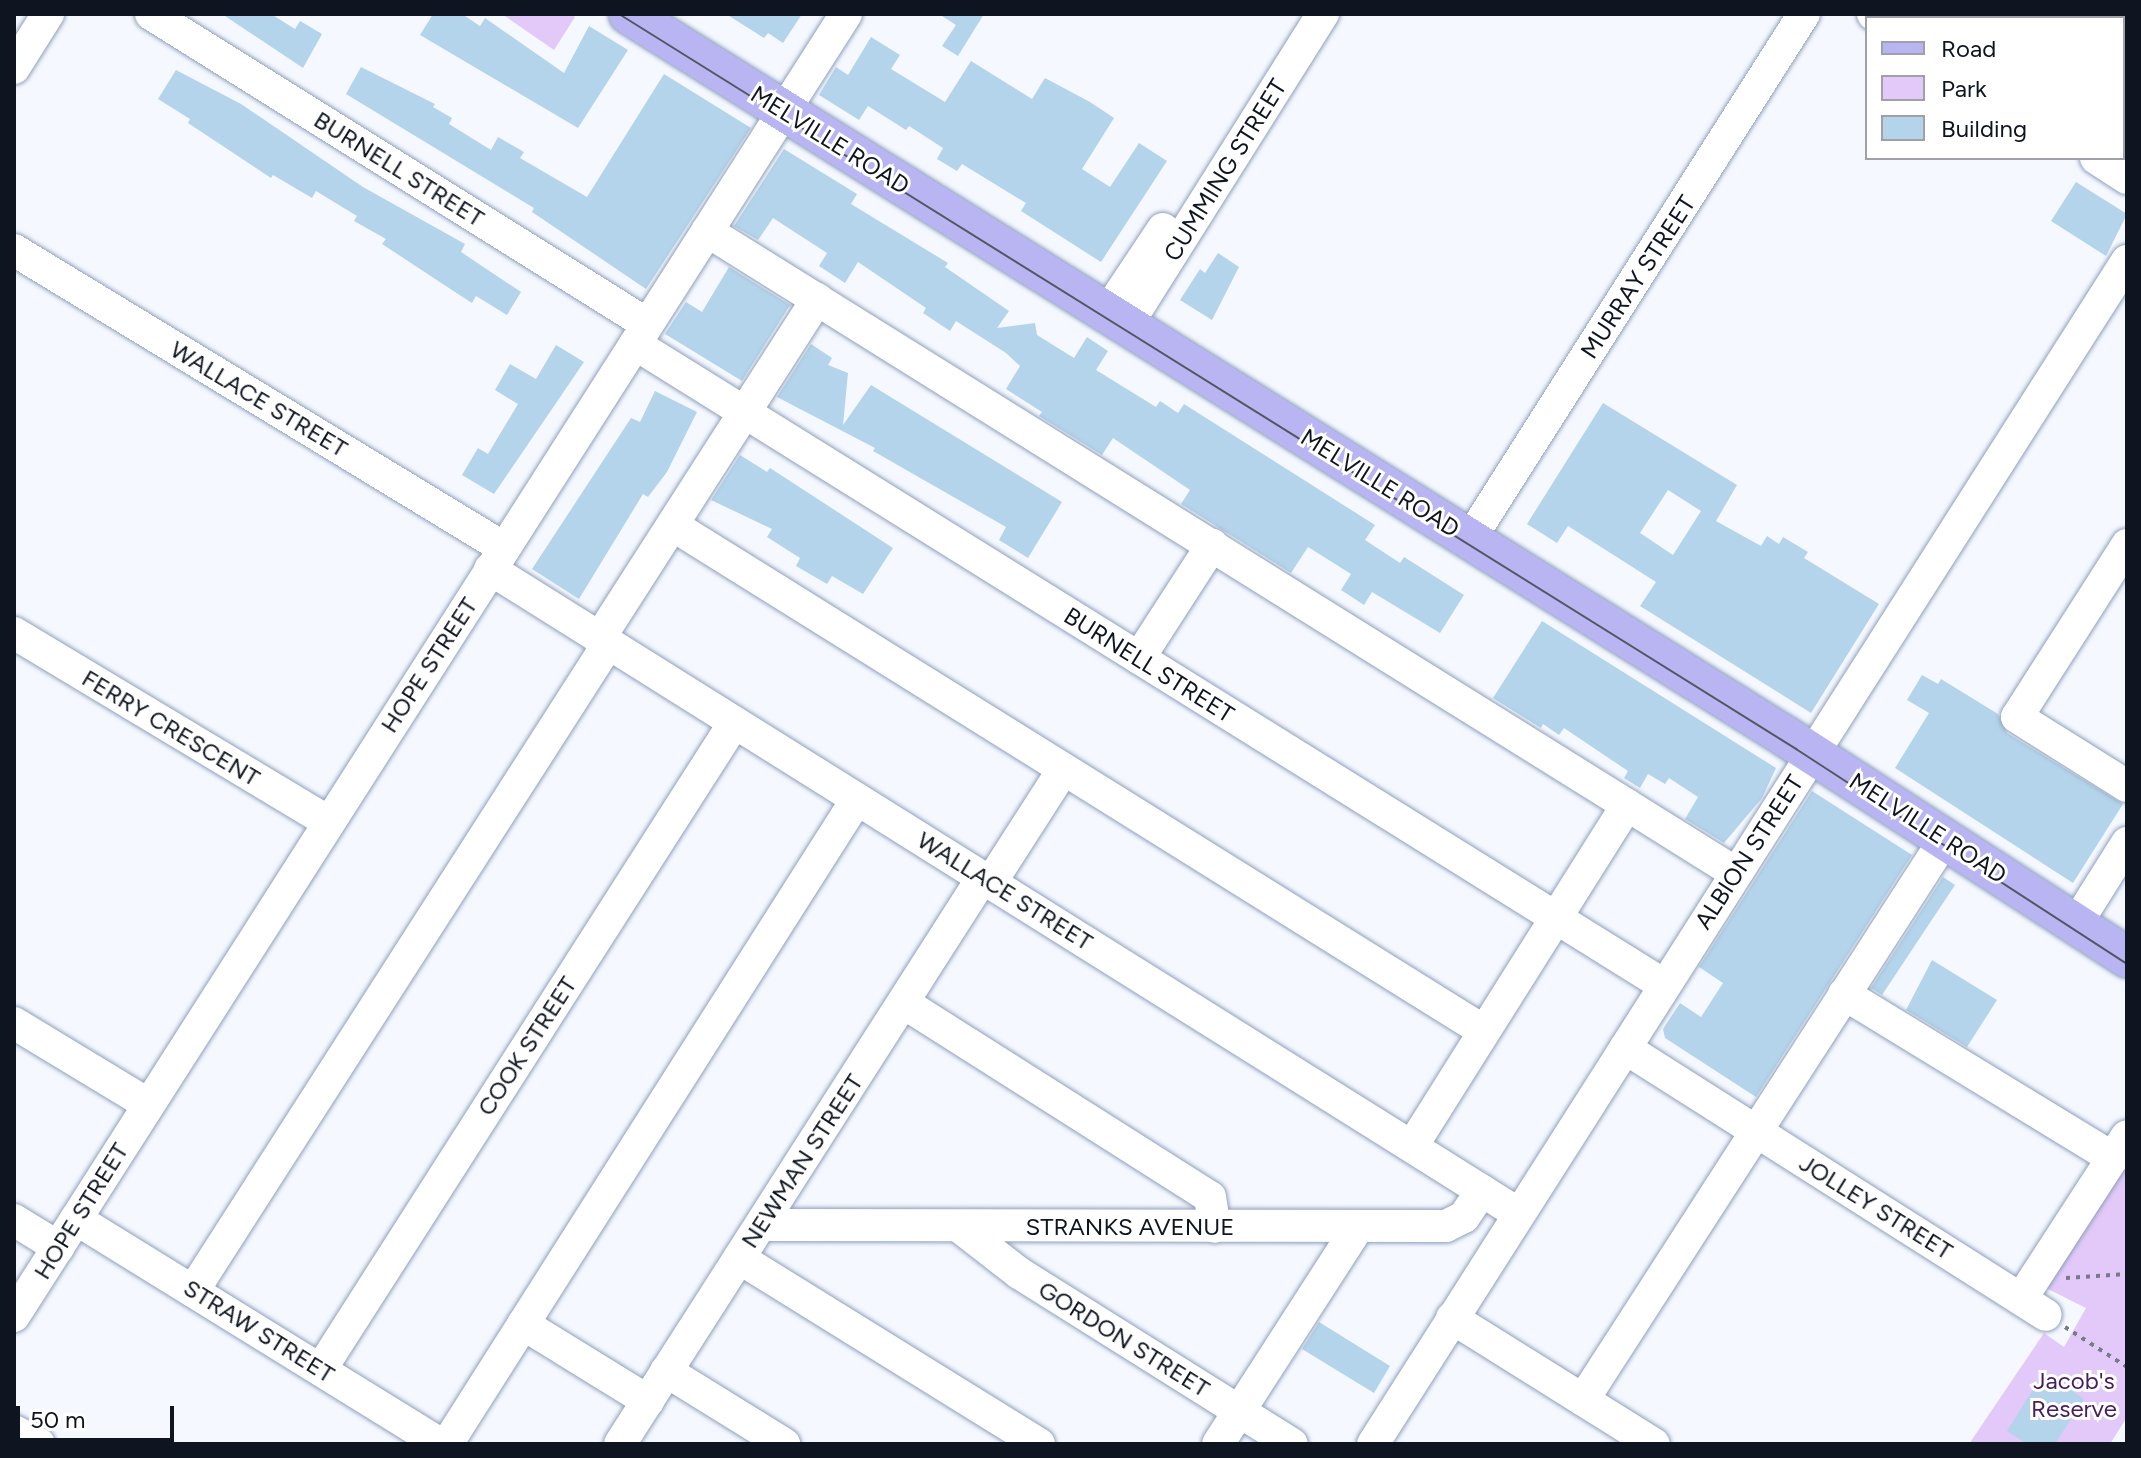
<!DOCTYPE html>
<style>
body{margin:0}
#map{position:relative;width:2141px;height:1458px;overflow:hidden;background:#f5f8ff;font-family:Figtree,sans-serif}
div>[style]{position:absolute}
.green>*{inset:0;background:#e2c9f9}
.building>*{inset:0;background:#b3d4ea}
.path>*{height:4px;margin-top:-2px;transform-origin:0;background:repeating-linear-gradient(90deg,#777b85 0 4px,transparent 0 10px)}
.roads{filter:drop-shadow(0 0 2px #8fa0bc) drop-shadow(0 0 2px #8fa0bc)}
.minor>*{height:32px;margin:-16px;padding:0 16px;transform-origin:16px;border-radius:16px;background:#fff}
.major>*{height:40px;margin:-20px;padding:0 20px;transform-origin:20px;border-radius:20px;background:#b9b5f2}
.tram>*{height:2px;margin:-1px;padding:0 1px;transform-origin:1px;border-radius:1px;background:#525761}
span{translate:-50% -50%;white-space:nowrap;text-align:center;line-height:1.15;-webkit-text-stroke:6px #fff;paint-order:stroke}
.street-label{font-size:24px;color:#0f1520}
.park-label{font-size:24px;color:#461d61}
.frame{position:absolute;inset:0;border:16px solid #0f1520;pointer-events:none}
.legend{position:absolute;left:1865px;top:16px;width:260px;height:144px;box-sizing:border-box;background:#fff;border:2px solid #9fa1a6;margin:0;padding:10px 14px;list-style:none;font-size:24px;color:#0f1520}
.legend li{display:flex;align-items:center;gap:16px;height:40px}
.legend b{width:40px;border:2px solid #9fa1a6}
.scale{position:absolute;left:16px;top:1406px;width:158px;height:36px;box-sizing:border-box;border:4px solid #0f1520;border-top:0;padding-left:10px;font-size:24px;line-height:28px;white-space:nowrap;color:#0f1520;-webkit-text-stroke:6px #fff;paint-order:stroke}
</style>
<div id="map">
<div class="green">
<div style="clip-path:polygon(502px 14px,570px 14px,575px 17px,554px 50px)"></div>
<div style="clip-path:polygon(2127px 1142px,2127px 1417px,2110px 1444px,1969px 1444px,2044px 1333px,2064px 1347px,2086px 1308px,2040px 1285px)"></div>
</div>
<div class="building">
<div style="clip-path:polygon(222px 14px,271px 14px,295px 29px,300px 21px,322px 34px,303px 68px)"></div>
<div style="clip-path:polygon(433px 14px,462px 14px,480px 26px,485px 18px,564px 73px,589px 26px,628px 50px,578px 128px,420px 35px)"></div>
<div style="clip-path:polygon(726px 14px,802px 14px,783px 43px,768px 33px,764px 38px)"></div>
<div style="clip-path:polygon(939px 14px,984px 14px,958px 56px,942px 46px,956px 25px)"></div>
<div style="clip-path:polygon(871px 37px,900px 55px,891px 69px,945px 102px,971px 61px,1032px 99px,1045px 78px,1090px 102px,1114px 118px,1082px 169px,1110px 187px,1139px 143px,1167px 161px,1101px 262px,1021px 211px,1026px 203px,962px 164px,957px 171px,937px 159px,943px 148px,909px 126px,906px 130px,868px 106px,859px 120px,819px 95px,836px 67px,848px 75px)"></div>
<div style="clip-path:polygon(361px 67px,435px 104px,433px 107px,452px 118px,449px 124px,491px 150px,498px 137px,524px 152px,520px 158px,587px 197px,664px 74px,751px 128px,646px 289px,532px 212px,534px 208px,346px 94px)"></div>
<div style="clip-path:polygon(176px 70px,241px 104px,363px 187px,465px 244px,461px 252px,521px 292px,507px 315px,476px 296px,472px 303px,455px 292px,382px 244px,386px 239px,354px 221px,357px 216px,316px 191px,312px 198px,273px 175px,271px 178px,188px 123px,190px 119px,158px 99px)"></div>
<div style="clip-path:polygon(784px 149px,857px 194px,851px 204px,948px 263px,945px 267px,1009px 311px,997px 328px,1035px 323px,1037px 335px,1074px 358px,1087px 337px,1108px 351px,1096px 370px,1156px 407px,1160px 401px,1178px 413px,1184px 404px,1375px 525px,1365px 540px,1400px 563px,1404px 557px,1464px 595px,1440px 633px,1372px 592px,1364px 605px,1341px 590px,1351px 574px,1308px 547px,1291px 573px,1181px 504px,1190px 490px,1113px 438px,1102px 455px,1039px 416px,1042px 412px,1006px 389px,1020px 366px,1006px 353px,956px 321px,950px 331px,923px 313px,926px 308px,858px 262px,845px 283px,819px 266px,827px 253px,773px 218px,758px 240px,734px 226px)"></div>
<div style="clip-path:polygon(2076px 182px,2127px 214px,2106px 256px,2051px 221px)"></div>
<div style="clip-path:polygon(1218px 253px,1239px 267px,1212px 320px,1180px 300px,1200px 269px,1205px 273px)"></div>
<div style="clip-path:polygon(729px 267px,790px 305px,742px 381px,665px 334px,686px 302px,702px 312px)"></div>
<div style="clip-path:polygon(811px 344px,832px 358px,828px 365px,848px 373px,843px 425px,871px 385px,1062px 502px,1028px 558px,999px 540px,1006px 527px,873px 451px,875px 448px,777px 397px)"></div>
<div style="clip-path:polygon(556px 345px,584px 362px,494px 494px,462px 475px,478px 448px,488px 454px,518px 404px,495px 390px,510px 364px,536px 379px)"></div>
<div style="clip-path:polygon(655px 391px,697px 412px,667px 472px,648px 497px,643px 494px,579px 599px,532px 569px,631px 418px,640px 422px)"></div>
<div style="clip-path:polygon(evenodd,1603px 403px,1737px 485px,1716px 521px,1761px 546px,1767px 536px,1779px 544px,1783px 537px,1808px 552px,1804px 558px,1879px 604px,1811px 713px,1640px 606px,1656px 582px,1568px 526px,1557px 543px,1527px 524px,1603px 403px,1668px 490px,1701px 511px,1673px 555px,1640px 533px,1668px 490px)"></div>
<div style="clip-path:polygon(740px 455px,767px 472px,770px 468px,893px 548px,863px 594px,832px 576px,827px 584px,796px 566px,800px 558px,767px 537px,772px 529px,711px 500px)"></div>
<div style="clip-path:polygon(1542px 621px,1776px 768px,1762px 798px,1724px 843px,1685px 819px,1698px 797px,1669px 778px,1665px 784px,1648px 774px,1640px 788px,1624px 778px,1628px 771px,1564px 728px,1559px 735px,1543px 724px,1541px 728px,1493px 698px)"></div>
<div style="clip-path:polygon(1922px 675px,1938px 684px,1941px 679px,1998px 714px,2007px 733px,2123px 804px,2073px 883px,1895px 768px,1929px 713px,1907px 700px)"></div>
<div style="clip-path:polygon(1812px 791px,1912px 855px,1756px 1097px,1665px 1038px,1663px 1029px,1680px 1003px,1701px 1017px,1723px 983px,1699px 967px)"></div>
<div style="clip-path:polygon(1943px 877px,1955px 885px,1882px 995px,1871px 988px)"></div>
<div style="clip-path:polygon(1932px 960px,1997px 1000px,1967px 1047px,1906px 1010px)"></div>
<div style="clip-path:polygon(1319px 1322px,1390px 1366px,1374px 1393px,1302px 1349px)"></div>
<div style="clip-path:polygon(2044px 1372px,2084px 1399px,2055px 1444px,2027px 1444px,2007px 1431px)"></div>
</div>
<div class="path">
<div style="left:2066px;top:1278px;width:61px;rotate:-3.8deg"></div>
<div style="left:2065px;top:1327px;width:74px;rotate:32.8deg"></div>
</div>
<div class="roads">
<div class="minor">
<div style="left:151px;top:14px;width:585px;rotate:32.01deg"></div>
<div style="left:1873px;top:14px;width:7px;rotate:34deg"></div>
<div style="left:14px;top:68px;width:64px;rotate:-57.8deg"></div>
<div style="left:2096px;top:158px;width:37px;rotate:33deg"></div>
<div style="left:707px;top:231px;width:1084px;rotate:31.96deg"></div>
<div style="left:1627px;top:805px;width:403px;rotate:122.2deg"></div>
<div style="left:14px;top:250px;width:574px;rotate:31.31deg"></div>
<div style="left:1107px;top:313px;width:101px;rotate:-56.3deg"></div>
<div style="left:1127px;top:325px;width:368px;rotate:-57.8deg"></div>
<div style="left:635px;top:344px;width:1212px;rotate:31.92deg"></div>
<div style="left:674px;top:526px;width:952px;rotate:31.95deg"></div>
<div style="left:1470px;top:539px;width:622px;rotate:-57.54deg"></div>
<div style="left:2127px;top:545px;width:204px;rotate:122.6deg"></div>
<div style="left:2017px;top:717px;width:130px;rotate:32.1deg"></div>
<div style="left:490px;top:569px;width:1214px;rotate:32.08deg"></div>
<div style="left:14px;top:633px;width:367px;rotate:31deg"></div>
<div style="left:599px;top:639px;width:404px;rotate:-57.3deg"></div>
<div style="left:1139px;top:658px;width:135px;rotate:-57.1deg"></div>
<div style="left:1627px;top:805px;width:128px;rotate:32deg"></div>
<div style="left:991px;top:882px;width:133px;rotate:-57.3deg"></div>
<div style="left:2076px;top:924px;width:96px;rotate:-57.8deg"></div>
<div style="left:1844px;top:994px;width:315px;rotate:31.4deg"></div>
<div style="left:904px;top:1003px;width:362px;rotate:32.4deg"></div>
<div style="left:1210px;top:1197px;width:30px;rotate:81deg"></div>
<div style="left:14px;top:1023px;width:157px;rotate:31.2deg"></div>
<div style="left:1625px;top:1048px;width:498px;rotate:32.4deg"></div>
<div style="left:76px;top:1219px;width:429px;rotate:31.7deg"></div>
<div style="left:14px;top:1220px;width:52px;rotate:31.5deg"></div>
<div style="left:761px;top:1225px;width:685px;rotate:0.08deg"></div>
<div style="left:1446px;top:1226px;width:20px;rotate:-27deg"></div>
<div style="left:1464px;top:1217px;width:32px;rotate:-56deg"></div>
<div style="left:961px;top:1228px;width:73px;rotate:37.8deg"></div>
<div style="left:1019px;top:1273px;width:322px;rotate:32.1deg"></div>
<div style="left:739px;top:1258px;width:353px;rotate:31.8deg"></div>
<div style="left:193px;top:1291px;width:769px;rotate:-57.32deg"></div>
<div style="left:2021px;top:1299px;width:194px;rotate:-57deg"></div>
<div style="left:14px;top:1316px;width:1545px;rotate:-57.42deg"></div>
<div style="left:1452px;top:1318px;width:238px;rotate:32deg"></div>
<div style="left:523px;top:1324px;width:147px;rotate:31.6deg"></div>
<div style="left:321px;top:1369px;width:767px;rotate:-57.41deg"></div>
<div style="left:666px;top:1371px;width:139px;rotate:31.7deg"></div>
<div style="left:1583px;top:1400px;width:668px;rotate:-57.17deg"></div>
<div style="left:14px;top:1431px;width:28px;rotate:27deg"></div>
<div style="left:447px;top:1444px;width:764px;rotate:-57.56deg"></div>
<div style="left:620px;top:1444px;width:673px;rotate:-57.37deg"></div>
<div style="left:1218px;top:1444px;width:257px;rotate:-57.2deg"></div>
<div style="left:1373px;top:1444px;width:1403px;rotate:-57.49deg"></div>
</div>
<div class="major">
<div style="left:629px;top:14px;width:1367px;rotate:31.99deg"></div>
<div style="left:1788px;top:738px;width:404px;rotate:32.9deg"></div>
</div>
</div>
<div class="tram">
<div style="left:619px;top:14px;width:1388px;rotate:31.98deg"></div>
<div style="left:1796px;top:749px;width:395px;rotate:33deg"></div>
</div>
<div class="street-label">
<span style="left:830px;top:140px;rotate:32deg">MELVILLE ROAD</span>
<span style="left:399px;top:169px;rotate:32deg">BURNELL STREET</span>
<span style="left:1225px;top:170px;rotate:-58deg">CUMMING STREET</span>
<span style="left:1638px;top:277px;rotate:-57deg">MURRAY STREET</span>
<span style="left:259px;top:399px;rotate:31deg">WALLACE STREET</span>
<span style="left:1380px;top:483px;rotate:32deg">MELVILLE ROAD</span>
<span style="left:429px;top:665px;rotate:-57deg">HOPE STREET</span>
<span style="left:1149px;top:665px;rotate:32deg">BURNELL STREET</span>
<span style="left:171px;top:728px;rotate:31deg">FERRY CRESCENT</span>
<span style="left:1928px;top:828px;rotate:33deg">MELVILLE ROAD</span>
<span style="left:1749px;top:852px;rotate:-57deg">ALBION STREET</span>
<span style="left:1005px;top:891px;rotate:32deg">WALLACE STREET</span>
<span style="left:527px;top:1046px;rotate:-57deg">COOK STREET</span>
<span style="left:802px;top:1161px;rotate:-57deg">NEWMAN STREET</span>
<span style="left:1876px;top:1207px;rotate:32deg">JOLLEY STREET</span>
<span style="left:81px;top:1211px;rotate:-58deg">HOPE STREET</span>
<span style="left:1130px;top:1227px">STRANKS AVENUE</span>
<span style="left:259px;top:1331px;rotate:32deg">STRAW STREET</span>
<span style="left:1124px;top:1339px;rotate:32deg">GORDON STREET</span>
</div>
<div class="park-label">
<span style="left:2074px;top:1395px">Jacob's<br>Reserve</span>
</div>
<div class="frame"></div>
<ul class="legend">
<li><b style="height:10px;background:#b9b5f2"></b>Road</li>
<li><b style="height:22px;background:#e2c9f9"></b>Park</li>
<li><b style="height:22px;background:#b3d4ea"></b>Building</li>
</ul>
<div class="scale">50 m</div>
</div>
